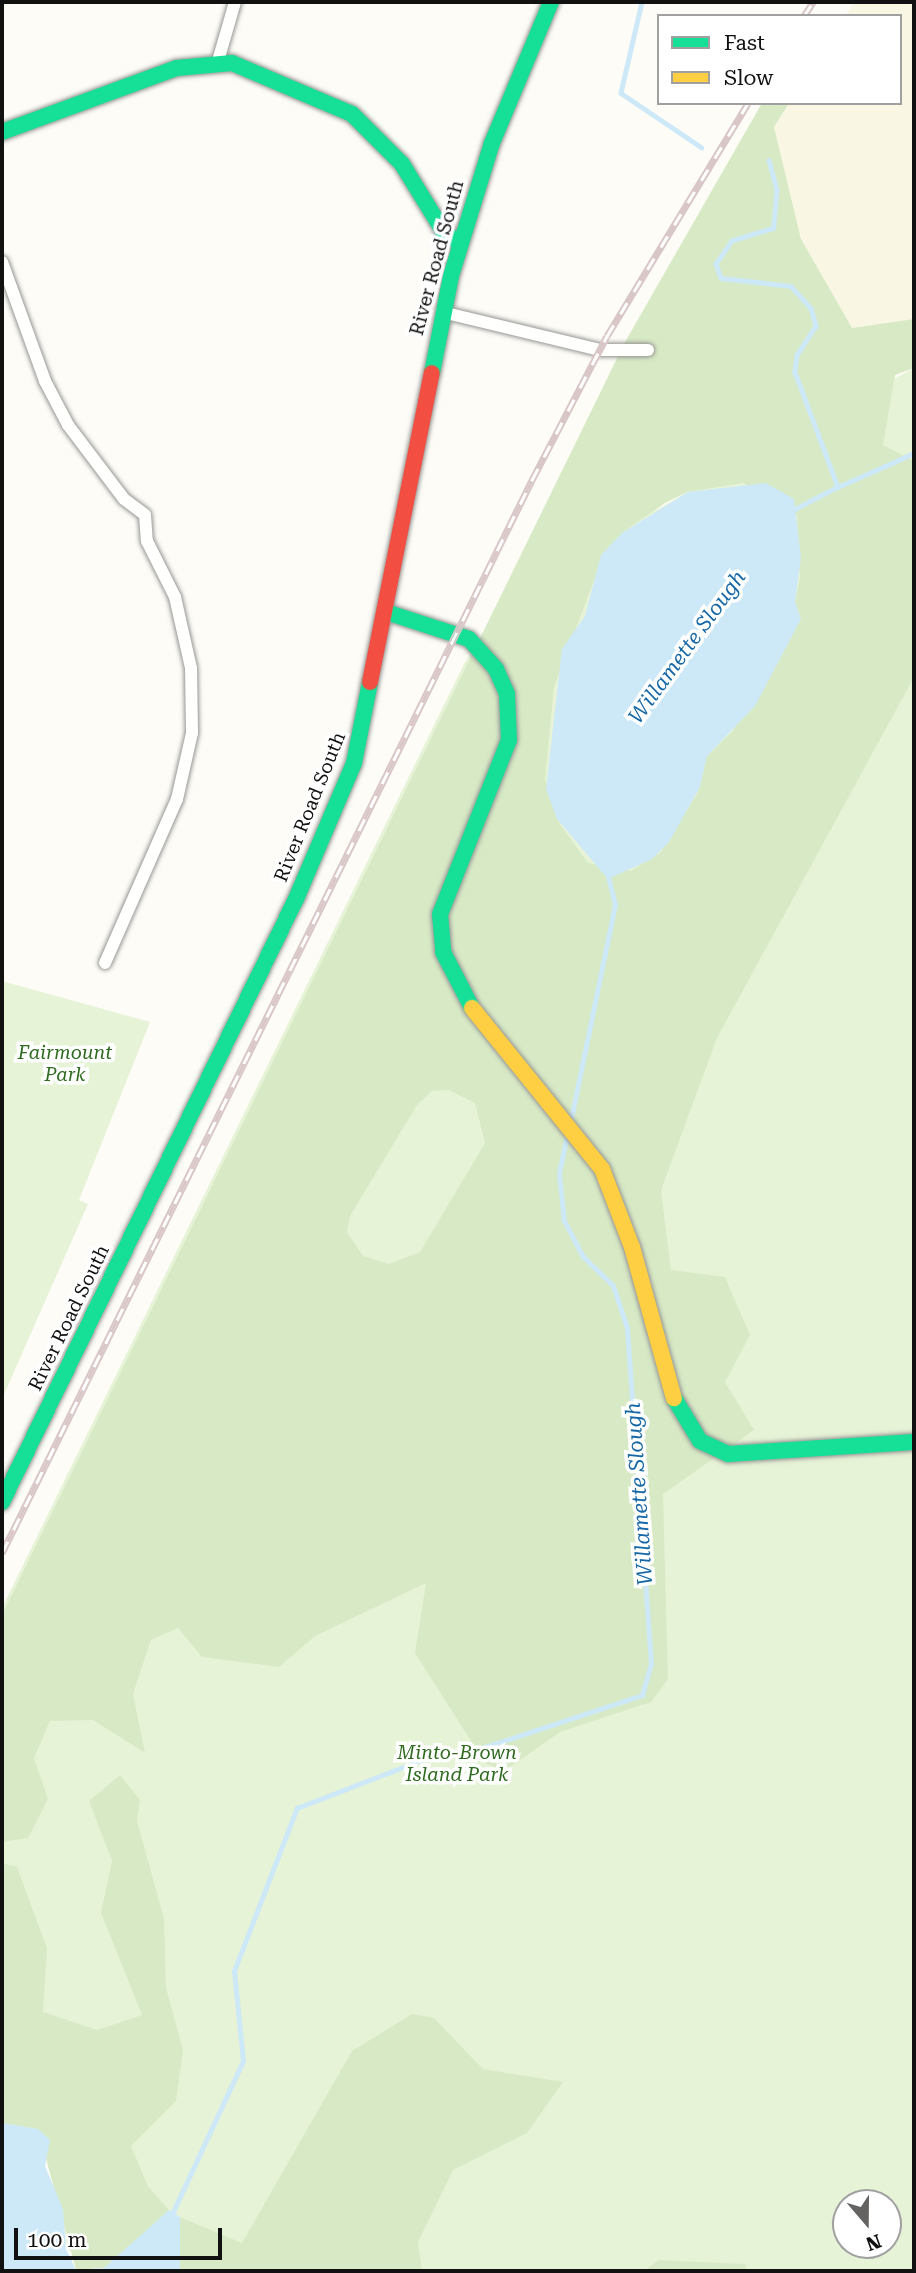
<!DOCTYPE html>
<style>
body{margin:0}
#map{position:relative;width:916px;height:2273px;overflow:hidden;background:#fdfcf7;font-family:"Roboto Serif",serif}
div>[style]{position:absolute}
.farmland>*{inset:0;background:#f9f7e4}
.green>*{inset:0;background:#e7f3d7}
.forest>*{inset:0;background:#d8eac5}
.water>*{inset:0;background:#cde8f7}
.stream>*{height:4.5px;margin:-2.25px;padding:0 2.25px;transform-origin:2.25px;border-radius:2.25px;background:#cde8f7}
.roads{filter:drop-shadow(0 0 2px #979795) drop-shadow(0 0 2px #979795)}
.street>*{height:12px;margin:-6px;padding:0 6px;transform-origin:6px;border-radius:6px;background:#fffffe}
.fast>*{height:16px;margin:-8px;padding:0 8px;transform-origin:8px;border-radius:8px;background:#16e098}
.slow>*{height:16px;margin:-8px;padding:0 8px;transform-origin:8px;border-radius:8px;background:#ffcf43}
.jam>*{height:16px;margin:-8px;padding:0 8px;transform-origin:8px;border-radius:8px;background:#f24e42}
.rail>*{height:7px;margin-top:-3.5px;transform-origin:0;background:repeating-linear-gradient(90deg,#fff 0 13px,#d9c6c7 0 26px);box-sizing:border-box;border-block:2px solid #d9c6c7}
span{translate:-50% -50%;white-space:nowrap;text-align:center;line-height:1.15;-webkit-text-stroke:7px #fff;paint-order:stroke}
.street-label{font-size:19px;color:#111}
.park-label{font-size:19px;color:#2f6b1f;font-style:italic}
.water-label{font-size:21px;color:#1768a6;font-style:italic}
.frame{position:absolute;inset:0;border:4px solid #111;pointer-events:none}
.legend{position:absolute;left:657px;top:14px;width:245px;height:91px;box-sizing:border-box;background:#fff;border:2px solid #a0a0a0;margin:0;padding:9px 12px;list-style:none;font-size:21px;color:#111}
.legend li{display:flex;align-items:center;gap:14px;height:35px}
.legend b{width:35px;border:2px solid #a0a0a0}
.north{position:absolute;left:832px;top:2189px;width:70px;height:70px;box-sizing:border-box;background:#fff;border:2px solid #a0a0a0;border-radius:50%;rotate:160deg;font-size:19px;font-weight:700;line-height:28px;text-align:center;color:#111}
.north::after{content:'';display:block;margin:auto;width:24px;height:32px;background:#646362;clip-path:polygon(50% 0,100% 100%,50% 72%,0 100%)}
.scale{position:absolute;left:14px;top:2228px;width:208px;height:32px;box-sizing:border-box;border:4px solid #111;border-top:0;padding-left:9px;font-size:21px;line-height:24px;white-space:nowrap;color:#111;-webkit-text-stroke:5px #fff;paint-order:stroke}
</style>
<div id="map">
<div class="farmland">
<div style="clip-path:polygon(854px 2px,914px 2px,914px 319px,852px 329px,801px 239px,773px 127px,789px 103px,900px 103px,900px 16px,845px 16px)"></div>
</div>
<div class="green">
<div style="clip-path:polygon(evenodd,914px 368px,914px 2271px,180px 2271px,180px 2217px,104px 2268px,66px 2249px,63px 2209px,38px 2129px,2px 2123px,2px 1608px,464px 664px,514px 588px,914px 368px,846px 2203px,888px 2203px,888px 2245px,846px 2245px,846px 2203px)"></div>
<div style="clip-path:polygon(2px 981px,150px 1022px,79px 1200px,88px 1204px,2px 1399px)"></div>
</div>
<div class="forest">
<div style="clip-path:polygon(evenodd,762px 103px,789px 103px,774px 127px,801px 239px,852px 328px,914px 319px,914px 368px,895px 375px,883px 445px,914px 461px,914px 677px,717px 1038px,661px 1190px,671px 1270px,725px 1277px,750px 1335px,725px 1382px,754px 1430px,663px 1494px,668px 1679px,651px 1702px,560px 1732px,504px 1771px,485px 1763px,415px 1653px,426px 1583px,315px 1636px,279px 1667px,202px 1657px,178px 1628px,151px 1640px,133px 1694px,145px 1753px,93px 1720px,50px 1721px,34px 1758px,48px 1799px,28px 1838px,2px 1842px,2px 1615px,625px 342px,762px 103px,743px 483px,797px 515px,800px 577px,795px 602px,801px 619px,733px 731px,707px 756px,697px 794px,661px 852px,631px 871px,588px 863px,557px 820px,545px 780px,554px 687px,598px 570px,622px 533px,665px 503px,688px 492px,743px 483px,762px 103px,449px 1090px,475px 1103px,485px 1143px,420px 1252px,389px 1264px,363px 1256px,347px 1232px,350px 1216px,417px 1105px,432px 1091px,449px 1090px)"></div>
<div style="clip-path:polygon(120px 1775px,140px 1800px,137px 1821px,164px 1919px,166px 1988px,183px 2050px,176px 2101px,131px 2146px,148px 2186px,169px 2210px,104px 2268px,76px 2270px,38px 2129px,2px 2123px,2px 1863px,17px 1867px,47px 1948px,43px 2012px,97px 2030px,142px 2015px,101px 1913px,112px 1861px,89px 1801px)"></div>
<div style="clip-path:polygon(412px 2014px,434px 2018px,483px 2069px,563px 2082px,527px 2133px,453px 2170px,418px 2242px,422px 2271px,180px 2271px,180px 2217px,242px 2243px,352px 2051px)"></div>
<div style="clip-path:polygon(659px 2260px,745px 2264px,747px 2271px,644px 2271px)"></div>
</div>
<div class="water">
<div style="clip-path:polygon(766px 483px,794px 499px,801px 557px,795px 602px,801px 619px,755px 706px,707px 756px,700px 787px,669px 842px,652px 859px,608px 879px,557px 819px,546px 789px,562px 649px,585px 616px,601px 555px,622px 533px,688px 492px)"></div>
<div style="clip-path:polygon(2px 2123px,38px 2129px,50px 2140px,45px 2166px,63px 2209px,66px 2249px,76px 2270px,104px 2268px,169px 2210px,180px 2217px,180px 2271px,2px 2271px)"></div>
</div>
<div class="stream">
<div style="left:642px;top:2px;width:93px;rotate:103deg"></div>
<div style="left:621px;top:93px;width:97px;rotate:34deg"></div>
<div style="left:769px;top:160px;width:31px;rotate:75deg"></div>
<div style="left:777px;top:190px;width:38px;rotate:95deg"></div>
<div style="left:774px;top:228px;width:44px;rotate:162.8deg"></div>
<div style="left:732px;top:241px;width:28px;rotate:125deg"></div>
<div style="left:716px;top:264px;width:15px;rotate:70deg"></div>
<div style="left:721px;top:278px;width:70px;rotate:6.5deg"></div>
<div style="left:791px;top:286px;width:30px;rotate:48deg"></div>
<div style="left:811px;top:308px;width:19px;rotate:74deg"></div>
<div style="left:816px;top:326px;width:35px;rotate:123deg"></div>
<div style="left:797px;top:355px;width:17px;rotate:97deg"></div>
<div style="left:795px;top:372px;width:123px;rotate:69.5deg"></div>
<div style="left:838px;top:487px;width:52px;rotate:152.4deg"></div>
<div style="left:838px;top:487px;width:83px;rotate:-24.1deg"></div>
<div style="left:571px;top:1119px;width:218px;rotate:-78.4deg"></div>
<div style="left:615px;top:905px;width:32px;rotate:-104deg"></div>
<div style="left:172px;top:2214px;width:169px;rotate:-65.1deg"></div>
<div style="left:243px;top:2061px;width:90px;rotate:-95.7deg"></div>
<div style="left:234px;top:1971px;width:175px;rotate:-68.9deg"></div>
<div style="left:297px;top:1808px;width:136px;rotate:-21.1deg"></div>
<div style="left:424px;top:1759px;width:53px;rotate:-9.8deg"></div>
<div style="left:476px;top:1750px;width:175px;rotate:-18.3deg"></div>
<div style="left:642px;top:1695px;width:32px;rotate:-74deg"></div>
<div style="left:651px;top:1664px;width:337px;rotate:-94.1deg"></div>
<div style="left:627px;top:1328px;width:44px;rotate:-108.4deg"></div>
<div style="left:613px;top:1286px;width:42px;rotate:-136deg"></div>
<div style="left:583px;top:1257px;width:41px;rotate:-117.8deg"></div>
<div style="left:564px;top:1221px;width:47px;rotate:-96.1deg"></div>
<div style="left:559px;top:1174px;width:41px;rotate:-78.7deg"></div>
</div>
<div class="roads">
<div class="street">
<div style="left:218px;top:61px;width:61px;rotate:-73.9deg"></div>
<div style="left:2px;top:262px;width:127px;rotate:70.1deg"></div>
<div style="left:45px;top:381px;width:50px;rotate:62.4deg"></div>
<div style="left:68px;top:425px;width:93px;rotate:52.9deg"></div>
<div style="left:124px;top:499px;width:26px;rotate:37deg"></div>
<div style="left:145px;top:515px;width:26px;rotate:86deg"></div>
<div style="left:147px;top:541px;width:63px;rotate:63.4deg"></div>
<div style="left:175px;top:597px;width:73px;rotate:77.3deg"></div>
<div style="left:191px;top:668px;width:65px;rotate:89.1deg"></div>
<div style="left:192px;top:733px;width:68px;rotate:102.8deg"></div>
<div style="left:177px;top:799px;width:179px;rotate:113.7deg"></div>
<div style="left:442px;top:312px;width:163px;rotate:13.5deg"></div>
<div style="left:600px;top:350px;width:48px"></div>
</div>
<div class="fast">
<div style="left:2px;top:132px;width:186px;rotate:-20.1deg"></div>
<div style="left:177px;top:68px;width:55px;rotate:-5.2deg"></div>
<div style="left:232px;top:63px;width:130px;rotate:23deg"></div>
<div style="left:352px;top:114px;width:71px;rotate:45deg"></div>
<div style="left:402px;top:164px;width:82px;rotate:58.4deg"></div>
<div style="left:445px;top:234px;width:18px;rotate:29deg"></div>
<div style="left:432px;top:373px;width:99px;rotate:-78.9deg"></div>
<div style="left:451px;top:276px;width:139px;rotate:-72.9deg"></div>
<div style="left:492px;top:143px;width:153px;rotate:-67.3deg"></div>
<div style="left:386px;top:612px;width:87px;rotate:18deg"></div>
<div style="left:469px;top:639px;width:40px;rotate:48deg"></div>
<div style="left:496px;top:669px;width:27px;rotate:66deg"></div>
<div style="left:507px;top:694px;width:46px;rotate:87.5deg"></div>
<div style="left:509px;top:740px;width:187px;rotate:111.6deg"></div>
<div style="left:440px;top:914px;width:38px;rotate:85deg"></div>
<div style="left:443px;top:952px;width:63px;rotate:62.6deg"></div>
<div style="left:674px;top:1398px;width:50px;rotate:58.8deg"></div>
<div style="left:700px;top:1441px;width:31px;rotate:25deg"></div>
<div style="left:728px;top:1454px;width:186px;rotate:-3.7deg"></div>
<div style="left:2px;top:1502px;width:671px;rotate:-64.01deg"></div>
<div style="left:296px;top:899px;width:148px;rotate:-66.9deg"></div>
<div style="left:354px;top:763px;width:83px;rotate:-78.8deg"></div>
</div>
<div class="slow">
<div style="left:472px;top:1008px;width:207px;rotate:51.1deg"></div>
<div style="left:602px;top:1169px;width:84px;rotate:69deg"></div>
<div style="left:632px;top:1247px;width:157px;rotate:74.5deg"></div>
</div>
<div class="jam">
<div style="left:370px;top:682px;width:315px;rotate:-78.7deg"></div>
</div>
</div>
<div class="rail">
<div style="left:804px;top:16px;width:17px;rotate:-57deg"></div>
<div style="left:2px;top:1553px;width:1197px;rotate:-63.71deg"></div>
<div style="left:532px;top:480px;width:162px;rotate:-62.5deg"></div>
<div style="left:607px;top:336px;width:272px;rotate:-58.8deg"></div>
</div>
<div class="street-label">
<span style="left:437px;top:258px;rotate:-75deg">River Road South</span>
<span style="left:310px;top:807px;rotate:-68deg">River Road South</span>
<span style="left:69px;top:1318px;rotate:-64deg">River Road South</span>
</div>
<div class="park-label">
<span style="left:65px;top:1064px">Fairmount<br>Park</span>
<span style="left:457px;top:1764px">Minto-Brown<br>Island Park</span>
</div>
<div class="water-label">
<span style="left:687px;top:647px;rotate:-54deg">Willamette Slough</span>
<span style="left:639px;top:1494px;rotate:-94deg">Willamette Slough</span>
</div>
<div class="frame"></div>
<ul class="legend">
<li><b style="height:9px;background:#16e098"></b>Fast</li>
<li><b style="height:9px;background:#ffcf43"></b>Slow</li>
</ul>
<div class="north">N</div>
<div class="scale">100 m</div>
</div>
